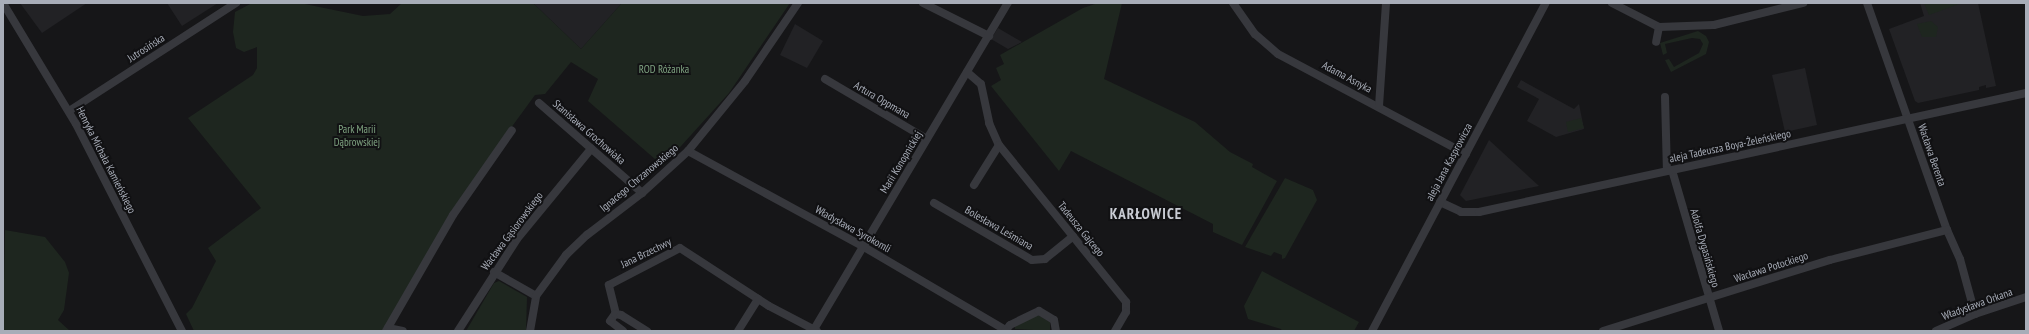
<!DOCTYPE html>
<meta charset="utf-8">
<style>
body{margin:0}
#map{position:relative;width:2029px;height:334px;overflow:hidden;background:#161618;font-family:"PT Sans Narrow",sans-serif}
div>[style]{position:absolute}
.built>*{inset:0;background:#222225}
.green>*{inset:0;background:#1e261f}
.minor>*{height:8px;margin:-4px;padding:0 4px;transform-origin:4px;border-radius:4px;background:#37383d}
span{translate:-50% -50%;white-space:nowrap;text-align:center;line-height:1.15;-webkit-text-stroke:4px #111113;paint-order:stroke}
.street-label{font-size:11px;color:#a8adb8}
.park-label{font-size:11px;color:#7fa381}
.district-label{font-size:15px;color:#c9ccd4;font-weight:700;letter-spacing:1px}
.frame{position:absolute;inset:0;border:4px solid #a8adb8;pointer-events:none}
</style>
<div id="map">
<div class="built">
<div style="clip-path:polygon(20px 3px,87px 3px,42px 33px)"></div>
<div style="clip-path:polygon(167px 3px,218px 3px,182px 26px)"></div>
<div style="clip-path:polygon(533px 3px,622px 3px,581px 49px)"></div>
<div style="clip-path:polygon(1920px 3px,1978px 3px,1996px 86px,1986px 88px,1986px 85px,1979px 87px,1979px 90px,1918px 103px,1915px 101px,1889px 29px,1924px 16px)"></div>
<div style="clip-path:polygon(795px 24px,823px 41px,807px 68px,780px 55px)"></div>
<div style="clip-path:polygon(998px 28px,1022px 42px,1008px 49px,991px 39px)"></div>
<div style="clip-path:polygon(1805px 68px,1817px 125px,1785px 132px,1772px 75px)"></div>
<div style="clip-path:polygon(1521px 80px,1574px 109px,1579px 104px,1584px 129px,1556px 137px,1527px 121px,1539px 99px,1517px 87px)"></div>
<div style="clip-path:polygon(1489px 140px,1539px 186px,1466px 201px,1460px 195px)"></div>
</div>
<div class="green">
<div style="clip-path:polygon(252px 3px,300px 3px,363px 16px,390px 14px,402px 3px,533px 3px,581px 49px,622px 3px,790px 3px,729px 93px,663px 166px,588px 101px,598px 79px,571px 62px,545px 94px,535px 95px,505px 136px,382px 331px,194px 331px,186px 314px,192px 308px,216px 261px,208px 248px,261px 208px,188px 118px,253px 75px,257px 68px,257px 47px,244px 52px,236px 48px,233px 32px,235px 12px)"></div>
<div style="clip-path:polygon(1098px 3px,1122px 3px,1104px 79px,1195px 122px,1230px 152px,1253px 164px,1252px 167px,1277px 181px,1242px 245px,1213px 232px,1213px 224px,1071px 151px,1059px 171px,991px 86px,1001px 80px,996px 68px,1004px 64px,1000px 55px,1083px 8px)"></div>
<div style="clip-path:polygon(1924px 3px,1962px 3px,1929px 15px)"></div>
<div style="clip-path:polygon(1931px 21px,1938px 27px,1936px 37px,1922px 37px,1917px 24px)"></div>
<div style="clip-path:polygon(1698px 31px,1706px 36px,1709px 42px,1706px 54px,1671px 72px,1665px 60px,1669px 59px,1674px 67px,1699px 53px,1703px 44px,1700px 39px,1692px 38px,1665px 44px,1667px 53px,1663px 55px,1660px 43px)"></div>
<div style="clip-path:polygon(1581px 118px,1584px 128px,1568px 132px,1566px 122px)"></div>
<div style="clip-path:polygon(1285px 178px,1313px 190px,1317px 200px,1285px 258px,1282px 259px,1282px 255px,1274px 252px,1271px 256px,1245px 247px)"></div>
<div style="clip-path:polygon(5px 230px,45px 237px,65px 262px,69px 273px,64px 310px,58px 320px,70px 331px,3px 331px)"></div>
<div style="clip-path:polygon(1262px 271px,1359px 322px,1354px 331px,1282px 331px,1281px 329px,1248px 319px,1244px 306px)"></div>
<div style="clip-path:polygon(499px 281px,527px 297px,526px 331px,466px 331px,494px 283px)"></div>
<div style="clip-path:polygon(1038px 315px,1050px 322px,1050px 331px,1015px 329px,1015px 326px)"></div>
</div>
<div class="minor">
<div style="left:3px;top:3px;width:141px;rotate:58.9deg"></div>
<div style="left:76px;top:124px;width:233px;rotate:62.9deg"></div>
<div style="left:923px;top:3px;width:74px;rotate:26.6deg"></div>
<div style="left:1233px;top:3px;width:38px;rotate:55deg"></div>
<div style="left:1255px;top:34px;width:30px;rotate:41deg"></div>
<div style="left:1278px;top:54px;width:213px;rotate:28deg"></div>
<div style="left:1612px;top:3px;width:53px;rotate:27.1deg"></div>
<div style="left:1659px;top:27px;width:15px;rotate:101deg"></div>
<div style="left:1867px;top:3px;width:241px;rotate:70.6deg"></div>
<div style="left:1947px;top:230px;width:32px;rotate:66deg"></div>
<div style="left:1960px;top:259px;width:57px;rotate:74.7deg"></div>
<div style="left:1659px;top:27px;width:55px;rotate:-2.1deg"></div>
<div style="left:1714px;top:25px;width:92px;rotate:-13.9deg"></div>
<div style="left:967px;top:72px;width:18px;rotate:41deg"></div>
<div style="left:981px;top:84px;width:40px;rotate:78deg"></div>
<div style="left:989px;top:123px;width:24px;rotate:66deg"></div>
<div style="left:999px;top:145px;width:202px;rotate:51deg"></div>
<div style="left:1126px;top:302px;width:10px;rotate:90deg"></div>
<div style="left:1126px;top:312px;width:22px;rotate:120deg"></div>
<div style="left:825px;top:79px;width:118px;rotate:30.5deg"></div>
<div style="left:1665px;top:97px;width:74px;rotate:88.5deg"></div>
<div style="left:539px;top:103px;width:137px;rotate:41.1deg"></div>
<div style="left:1379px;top:106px;width:103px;rotate:-86.1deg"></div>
<div style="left:69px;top:111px;width:199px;rotate:-32.9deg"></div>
<div style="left:688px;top:151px;width:200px;rotate:28.6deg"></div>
<div style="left:864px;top:247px;width:166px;rotate:30.4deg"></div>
<div style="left:1672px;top:170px;width:168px;rotate:73.7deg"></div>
<div style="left:974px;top:185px;width:47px;rotate:-58deg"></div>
<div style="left:1440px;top:202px;width:23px;rotate:25deg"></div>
<div style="left:1461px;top:212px;width:18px"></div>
<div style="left:1479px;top:212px;width:560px;rotate:-12.27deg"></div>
<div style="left:934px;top:203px;width:113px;rotate:30.2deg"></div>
<div style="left:1032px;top:260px;width:13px;rotate:-4deg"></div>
<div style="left:1045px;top:259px;width:36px;rotate:-39deg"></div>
<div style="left:494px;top:272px;width:48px;rotate:29.7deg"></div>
<div style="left:616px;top:314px;width:30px;rotate:-104deg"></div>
<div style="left:609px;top:285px;width:80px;rotate:-27.5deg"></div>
<div style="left:680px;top:248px;width:106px;rotate:33.1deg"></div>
<div style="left:769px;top:306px;width:54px;rotate:27.5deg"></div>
<div style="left:388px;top:328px;width:15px;rotate:11deg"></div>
<div style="left:1006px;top:330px;width:6px;rotate:-51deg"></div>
<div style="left:1010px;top:325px;width:32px;rotate:-26deg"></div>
<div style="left:1039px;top:311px;width:17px;rotate:31deg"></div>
<div style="left:1054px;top:320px;width:11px;rotate:80deg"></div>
<div style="left:386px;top:331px;width:134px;rotate:-60deg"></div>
<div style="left:453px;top:215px;width:103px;rotate:-55.2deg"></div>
<div style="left:458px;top:331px;width:109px;rotate:-57.3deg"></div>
<div style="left:517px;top:239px;width:117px;rotate:-50.6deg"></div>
<div style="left:530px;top:331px;width:36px;rotate:-80deg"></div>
<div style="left:536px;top:296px;width:51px;rotate:-53.8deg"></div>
<div style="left:566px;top:255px;width:29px;rotate:-44deg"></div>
<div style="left:587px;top:235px;width:69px;rotate:-37.4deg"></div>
<div style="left:642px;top:193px;width:62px;rotate:-42.4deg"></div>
<div style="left:688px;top:151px;width:90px;rotate:-50.8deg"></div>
<div style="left:745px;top:81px;width:94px;rotate:-55.8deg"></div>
<div style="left:623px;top:331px;width:16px;rotate:-142deg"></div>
<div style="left:610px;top:321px;width:9px;rotate:-54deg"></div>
<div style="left:615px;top:314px;width:6px;rotate:9deg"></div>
<div style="left:621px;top:315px;width:31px;rotate:32deg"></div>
<div style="left:738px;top:331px;width:38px;rotate:-58deg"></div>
<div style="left:813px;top:331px;width:382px;rotate:-59.3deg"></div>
<div style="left:1372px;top:331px;width:371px;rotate:-62.1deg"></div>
<div style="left:1603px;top:331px;width:238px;rotate:-17.4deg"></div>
<div style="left:1830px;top:260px;width:121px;rotate:-14.4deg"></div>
<div style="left:1936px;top:331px;width:43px;rotate:-23.6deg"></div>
<div style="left:1975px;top:314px;width:54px;rotate:-18.4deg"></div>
</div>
<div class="street-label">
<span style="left:146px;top:48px;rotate:-33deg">Jutrosińska</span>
<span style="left:1347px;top:77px;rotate:28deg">Adama Asnyka</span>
<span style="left:882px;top:100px;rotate:30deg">Artura Oppmana</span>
<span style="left:589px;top:132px;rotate:41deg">Stanisława Grochowiaka</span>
<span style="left:1730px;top:146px;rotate:-12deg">aleja Tadeusza Boya-Żeleńskiego</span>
<span style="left:1932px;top:155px;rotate:71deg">Wacława Berenta</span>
<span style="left:106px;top:160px;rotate:63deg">Henryka Michała Kamieńskiego</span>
<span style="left:901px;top:162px;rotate:-59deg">Marii Konopnickiej</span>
<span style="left:1449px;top:162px;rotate:-62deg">aleja Jana Kasprowicza</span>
<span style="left:639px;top:178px;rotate:-40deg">Ignacego Chrzanowskiego</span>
<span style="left:999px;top:228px;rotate:30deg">Bolesława Leśmiana</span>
<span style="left:853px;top:229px;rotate:29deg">Władysława Syrokomli</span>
<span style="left:1081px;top:229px;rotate:51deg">Tadeusza Gajcego</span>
<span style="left:512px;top:231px;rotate:-53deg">Wacława Gąsiorowskiego</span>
<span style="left:1705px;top:248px;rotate:74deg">Adolfa Dygasińskiego</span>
<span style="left:646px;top:253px;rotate:-26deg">Jana Brzechwy</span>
<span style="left:1771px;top:267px;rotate:-18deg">Wacława Potockiego</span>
<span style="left:1977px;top:304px;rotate:-20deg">Władysława Orkana</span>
</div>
<div class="park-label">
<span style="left:664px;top:69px">ROD Różanka</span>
<span style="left:357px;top:136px">Park Marii<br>Dąbrowskiej</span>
</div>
<div class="district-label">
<span style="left:1146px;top:214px">KARŁOWICE</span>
</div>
<div class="frame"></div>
</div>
